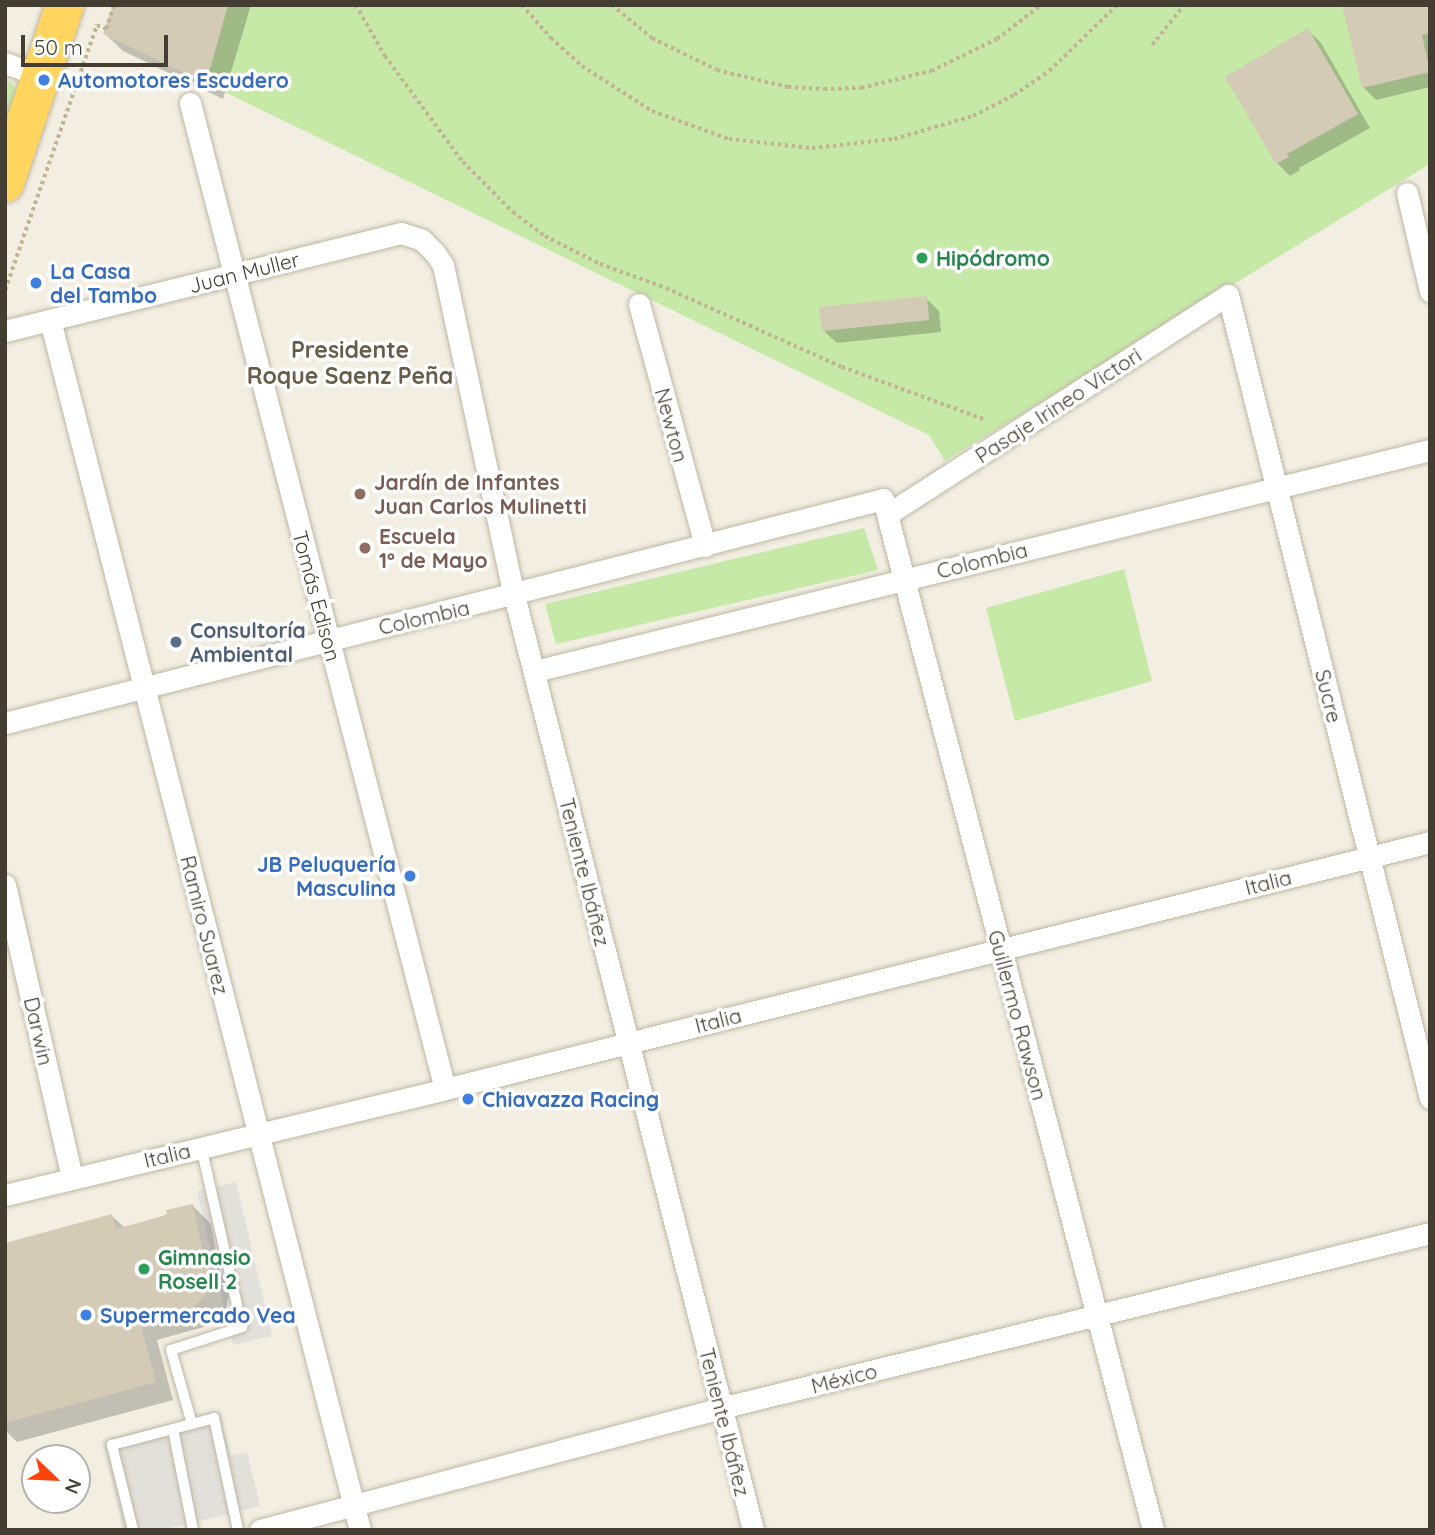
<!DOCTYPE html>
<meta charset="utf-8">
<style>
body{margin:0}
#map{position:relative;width:1435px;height:1535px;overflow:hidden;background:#f2eee2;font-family:Quicksand,sans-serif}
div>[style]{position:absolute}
.green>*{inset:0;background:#c7e9a8}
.parking>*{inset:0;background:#e2e0db}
.shadow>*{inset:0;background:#0003}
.building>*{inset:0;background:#d4cbb7}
.path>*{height:3.5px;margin-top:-1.75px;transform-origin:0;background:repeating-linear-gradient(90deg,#c0b495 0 3.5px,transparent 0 7px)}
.roads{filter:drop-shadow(0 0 2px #beb7a4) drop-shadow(0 0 2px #beb7a4)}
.lane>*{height:10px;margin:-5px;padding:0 5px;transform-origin:5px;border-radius:5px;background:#fff}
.street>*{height:21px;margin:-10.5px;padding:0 10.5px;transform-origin:10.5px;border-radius:10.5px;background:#fff}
.highway>*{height:38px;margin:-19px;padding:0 19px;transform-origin:19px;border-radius:19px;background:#ffd560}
.dots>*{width:19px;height:19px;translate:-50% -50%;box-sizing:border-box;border:4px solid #fff;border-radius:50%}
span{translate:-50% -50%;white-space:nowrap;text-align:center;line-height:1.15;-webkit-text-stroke:7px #fff;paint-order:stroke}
.shop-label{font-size:21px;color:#366cbe;font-weight:700}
.left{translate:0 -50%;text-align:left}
.right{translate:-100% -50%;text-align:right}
.leisure-label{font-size:21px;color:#27864d;font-weight:700}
.street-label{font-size:21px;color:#443e32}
.education-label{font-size:21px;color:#785e54;font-weight:700}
.service-label{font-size:21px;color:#4e5e75;font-weight:700}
.neighbourhood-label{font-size:23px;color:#675d49;font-weight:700}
.frame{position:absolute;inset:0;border:7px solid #443e32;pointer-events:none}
.north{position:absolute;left:21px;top:1444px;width:70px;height:70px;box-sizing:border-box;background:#fff;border:2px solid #b4b2ad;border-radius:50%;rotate:113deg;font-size:19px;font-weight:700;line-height:28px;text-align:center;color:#443e32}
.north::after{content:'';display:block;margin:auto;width:24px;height:32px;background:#ff410c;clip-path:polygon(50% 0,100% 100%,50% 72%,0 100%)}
.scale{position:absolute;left:21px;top:35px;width:147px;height:32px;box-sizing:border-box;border:4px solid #443e32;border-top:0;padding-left:9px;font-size:21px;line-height:24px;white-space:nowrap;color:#443e32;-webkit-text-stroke:5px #fff;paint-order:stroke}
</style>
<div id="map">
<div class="green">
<div style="clip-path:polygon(228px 5px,1430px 5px,1430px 164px,945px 461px,929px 435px,206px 83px)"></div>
<div style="clip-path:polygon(5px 80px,12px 83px,16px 92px,5px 127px)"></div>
<div style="clip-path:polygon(864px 528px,878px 570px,556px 644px,545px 604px)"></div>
<div style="clip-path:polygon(1124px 569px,1152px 681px,1015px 721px,986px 608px)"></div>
</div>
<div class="parking">
<div style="clip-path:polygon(236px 1182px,272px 1336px,233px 1345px,197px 1191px)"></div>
<div style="clip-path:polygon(220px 1411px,231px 1456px,247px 1452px,260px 1506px,162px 1530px,123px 1530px,102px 1440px)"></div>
</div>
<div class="shadow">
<div style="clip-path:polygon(115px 5px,251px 5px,223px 99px,123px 51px,105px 34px)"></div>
<div style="clip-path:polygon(1430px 5px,1430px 87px,1376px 100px,1363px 87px)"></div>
<div style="clip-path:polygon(1308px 30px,1321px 43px,1370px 128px,1299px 168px,1300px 170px,1290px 176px,1277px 163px)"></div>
<div style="clip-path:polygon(926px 298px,939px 311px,941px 332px,837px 343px,823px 330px)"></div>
<div style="clip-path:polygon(193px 1206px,211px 1224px,219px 1267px,229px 1293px,226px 1309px,211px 1325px,157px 1340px,173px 1400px,17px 1442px,5px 1430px,5px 1244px,112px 1216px,125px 1228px)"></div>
</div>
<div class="building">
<div style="clip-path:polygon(113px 5px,228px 5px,206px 83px,103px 34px)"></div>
<div style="clip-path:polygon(1342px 5px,1430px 5px,1430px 33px,1422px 35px,1430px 72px,1362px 88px)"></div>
<div style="clip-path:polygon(1308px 28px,1358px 114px,1287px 154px,1289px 157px,1276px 164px,1225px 77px)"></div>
<div style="clip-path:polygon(927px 296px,929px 320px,822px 331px,819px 307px)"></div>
<div style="clip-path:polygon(193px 1204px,202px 1247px,212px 1274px,209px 1291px,193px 1308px,140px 1322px,156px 1382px,5px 1423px,5px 1243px,112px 1214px,116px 1229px,167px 1215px,166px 1210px)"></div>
</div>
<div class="path">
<div style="left:356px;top:5px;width:59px;rotate:60.4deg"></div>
<div style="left:385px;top:56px;width:132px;rotate:53.7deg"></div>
<div style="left:463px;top:162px;width:71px;rotate:45deg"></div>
<div style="left:513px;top:212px;width:40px;rotate:37deg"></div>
<div style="left:545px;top:236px;width:62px;rotate:27deg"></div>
<div style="left:600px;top:264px;width:70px;rotate:20deg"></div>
<div style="left:666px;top:288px;width:193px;rotate:24.2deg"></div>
<div style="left:842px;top:367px;width:153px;rotate:20.2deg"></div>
<div style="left:522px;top:5px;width:44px;rotate:48.7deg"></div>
<div style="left:551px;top:38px;width:42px;rotate:42.1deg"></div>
<div style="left:582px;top:66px;width:83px;rotate:32.7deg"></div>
<div style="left:652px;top:111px;width:82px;rotate:20deg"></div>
<div style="left:729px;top:139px;width:83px;rotate:6.2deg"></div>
<div style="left:812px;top:148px;width:82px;rotate:-6.3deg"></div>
<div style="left:894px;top:139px;width:82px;rotate:-16.2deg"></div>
<div style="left:973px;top:116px;width:46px;rotate:-27.1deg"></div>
<div style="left:1014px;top:95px;width:42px;rotate:-34.4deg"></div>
<div style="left:1049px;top:71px;width:95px;rotate:-44.1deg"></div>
<div style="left:612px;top:5px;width:52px;rotate:39.5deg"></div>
<div style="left:652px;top:38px;width:72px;rotate:26.2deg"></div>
<div style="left:717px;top:70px;width:73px;rotate:13.5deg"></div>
<div style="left:788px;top:87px;width:36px;rotate:3deg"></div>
<div style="left:824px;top:89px;width:37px;rotate:-2deg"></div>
<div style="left:861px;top:88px;width:72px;rotate:-13.7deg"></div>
<div style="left:931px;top:71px;width:73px;rotate:-25.9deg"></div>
<div style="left:997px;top:39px;width:56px;rotate:-37.7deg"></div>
<div style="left:1152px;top:45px;width:51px;rotate:-51.3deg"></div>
<div style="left:5px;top:290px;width:281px;rotate:-70.9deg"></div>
<div style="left:97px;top:25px;width:10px;rotate:24deg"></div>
<div style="left:106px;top:29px;width:25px;rotate:-72deg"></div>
</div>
<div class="roads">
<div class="lane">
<div style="left:192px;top:1424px;width:23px;rotate:-15deg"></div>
<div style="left:214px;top:1418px;width:115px;rotate:77.9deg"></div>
<div style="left:173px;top:1429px;width:103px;rotate:78.8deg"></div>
<div style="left:133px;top:1530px;width:88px;rotate:-103.9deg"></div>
<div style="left:112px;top:1445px;width:83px;rotate:-14.7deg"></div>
<div style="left:192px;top:1424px;width:77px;rotate:-105.8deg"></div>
<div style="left:171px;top:1350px;width:75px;rotate:-17.9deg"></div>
<div style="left:242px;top:1327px;width:185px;rotate:-102.8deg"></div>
</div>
<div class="street">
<div style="left:5px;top:63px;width:38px;rotate:20deg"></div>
<div style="left:190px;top:103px;width:1018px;rotate:75.5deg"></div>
<div style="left:1407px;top:193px;width:101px;rotate:76.8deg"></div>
<div style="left:639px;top:304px;width:251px;rotate:74.7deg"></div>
<div style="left:50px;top:320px;width:1249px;rotate:75.63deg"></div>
<div style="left:5px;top:331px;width:408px;rotate:-13.9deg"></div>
<div style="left:401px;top:233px;width:22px;rotate:18deg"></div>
<div style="left:422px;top:240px;width:18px;rotate:45deg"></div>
<div style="left:435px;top:253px;width:14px;rotate:56deg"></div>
<div style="left:443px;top:265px;width:338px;rotate:77.9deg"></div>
<div style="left:514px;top:595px;width:965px;rotate:75.66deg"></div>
<div style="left:888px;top:514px;width:404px;rotate:-32.8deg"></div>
<div style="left:1228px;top:295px;width:828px;rotate:75.88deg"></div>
<div style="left:535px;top:671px;width:922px;rotate:-13.87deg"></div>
<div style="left:5px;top:723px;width:906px;rotate:-14.31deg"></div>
<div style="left:883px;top:499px;width:1066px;rotate:75.32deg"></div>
<div style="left:5px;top:885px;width:300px;rotate:77.1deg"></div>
<div style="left:5px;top:1195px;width:453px;rotate:-13.5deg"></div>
<div style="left:445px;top:1089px;width:1015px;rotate:-14.08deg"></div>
<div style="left:260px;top:1530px;width:477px;rotate:-14.8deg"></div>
<div style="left:721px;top:1408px;width:730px;rotate:-13.86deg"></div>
</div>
<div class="highway">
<div style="left:5px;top:183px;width:188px;rotate:-71.4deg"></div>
</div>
</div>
<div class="dots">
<div style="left:44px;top:80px;background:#3f7fe0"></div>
<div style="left:922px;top:258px;background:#2e9e5b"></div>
<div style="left:36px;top:283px;background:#3f7fe0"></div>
<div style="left:360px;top:494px;background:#8d6e63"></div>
<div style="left:365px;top:548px;background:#8d6e63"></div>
<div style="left:176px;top:642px;background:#5c6f8a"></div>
<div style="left:410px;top:876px;background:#3f7fe0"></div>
<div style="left:468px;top:1099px;background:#3f7fe0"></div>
<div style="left:144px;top:1269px;background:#2e9e5b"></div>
<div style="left:86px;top:1315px;background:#3f7fe0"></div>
</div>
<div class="shop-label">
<span class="left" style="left:58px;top:80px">Automotores Escudero</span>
<span class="left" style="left:50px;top:283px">La Casa<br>del Tambo</span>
<span class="right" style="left:396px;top:876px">JB Peluquería<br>Masculina</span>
<span class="left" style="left:482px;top:1099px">Chiavazza Racing</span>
<span class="left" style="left:100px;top:1315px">Supermercado Vea</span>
</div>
<div class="leisure-label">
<span class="left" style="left:936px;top:258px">Hipódromo</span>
<span class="left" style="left:158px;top:1269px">Gimnasio<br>Rosell 2</span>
</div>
<div class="street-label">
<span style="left:244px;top:272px;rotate:-14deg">Juan Muller</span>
<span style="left:1058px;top:405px;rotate:-33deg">Pasaje Irineo Victori</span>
<span style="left:672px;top:425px;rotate:75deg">Newton</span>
<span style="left:982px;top:560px;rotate:-14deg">Colombia</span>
<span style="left:317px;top:596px;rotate:75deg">Tomás Edison</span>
<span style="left:424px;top:617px;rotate:-13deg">Colombia</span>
<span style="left:1329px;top:696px;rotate:76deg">Sucre</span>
<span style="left:585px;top:872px;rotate:76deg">Teniente Ibáñez</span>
<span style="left:1268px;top:882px;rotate:-14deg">Italia</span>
<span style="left:205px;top:925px;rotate:76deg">Ramiro Suarez</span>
<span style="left:1018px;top:1015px;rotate:75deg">Guillermo Rawson</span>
<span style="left:718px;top:1020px;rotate:-14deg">Italia</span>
<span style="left:39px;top:1031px;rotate:77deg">Darwin</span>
<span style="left:167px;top:1155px;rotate:-13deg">Italia</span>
<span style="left:844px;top:1378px;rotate:-14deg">México</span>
<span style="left:725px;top:1422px;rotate:76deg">Teniente Ibáñez</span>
</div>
<div class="education-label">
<span class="left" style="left:374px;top:494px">Jardín de Infantes<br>Juan Carlos Mulinetti</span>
<span class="left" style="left:379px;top:548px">Escuela<br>1º de Mayo</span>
</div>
<div class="service-label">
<span class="left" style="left:190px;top:642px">Consultoría<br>Ambiental</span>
</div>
<div class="neighbourhood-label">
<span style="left:350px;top:363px">Presidente<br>Roque Saenz Peña</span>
</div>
<div class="frame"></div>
<div class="north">N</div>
<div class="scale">50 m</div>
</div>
